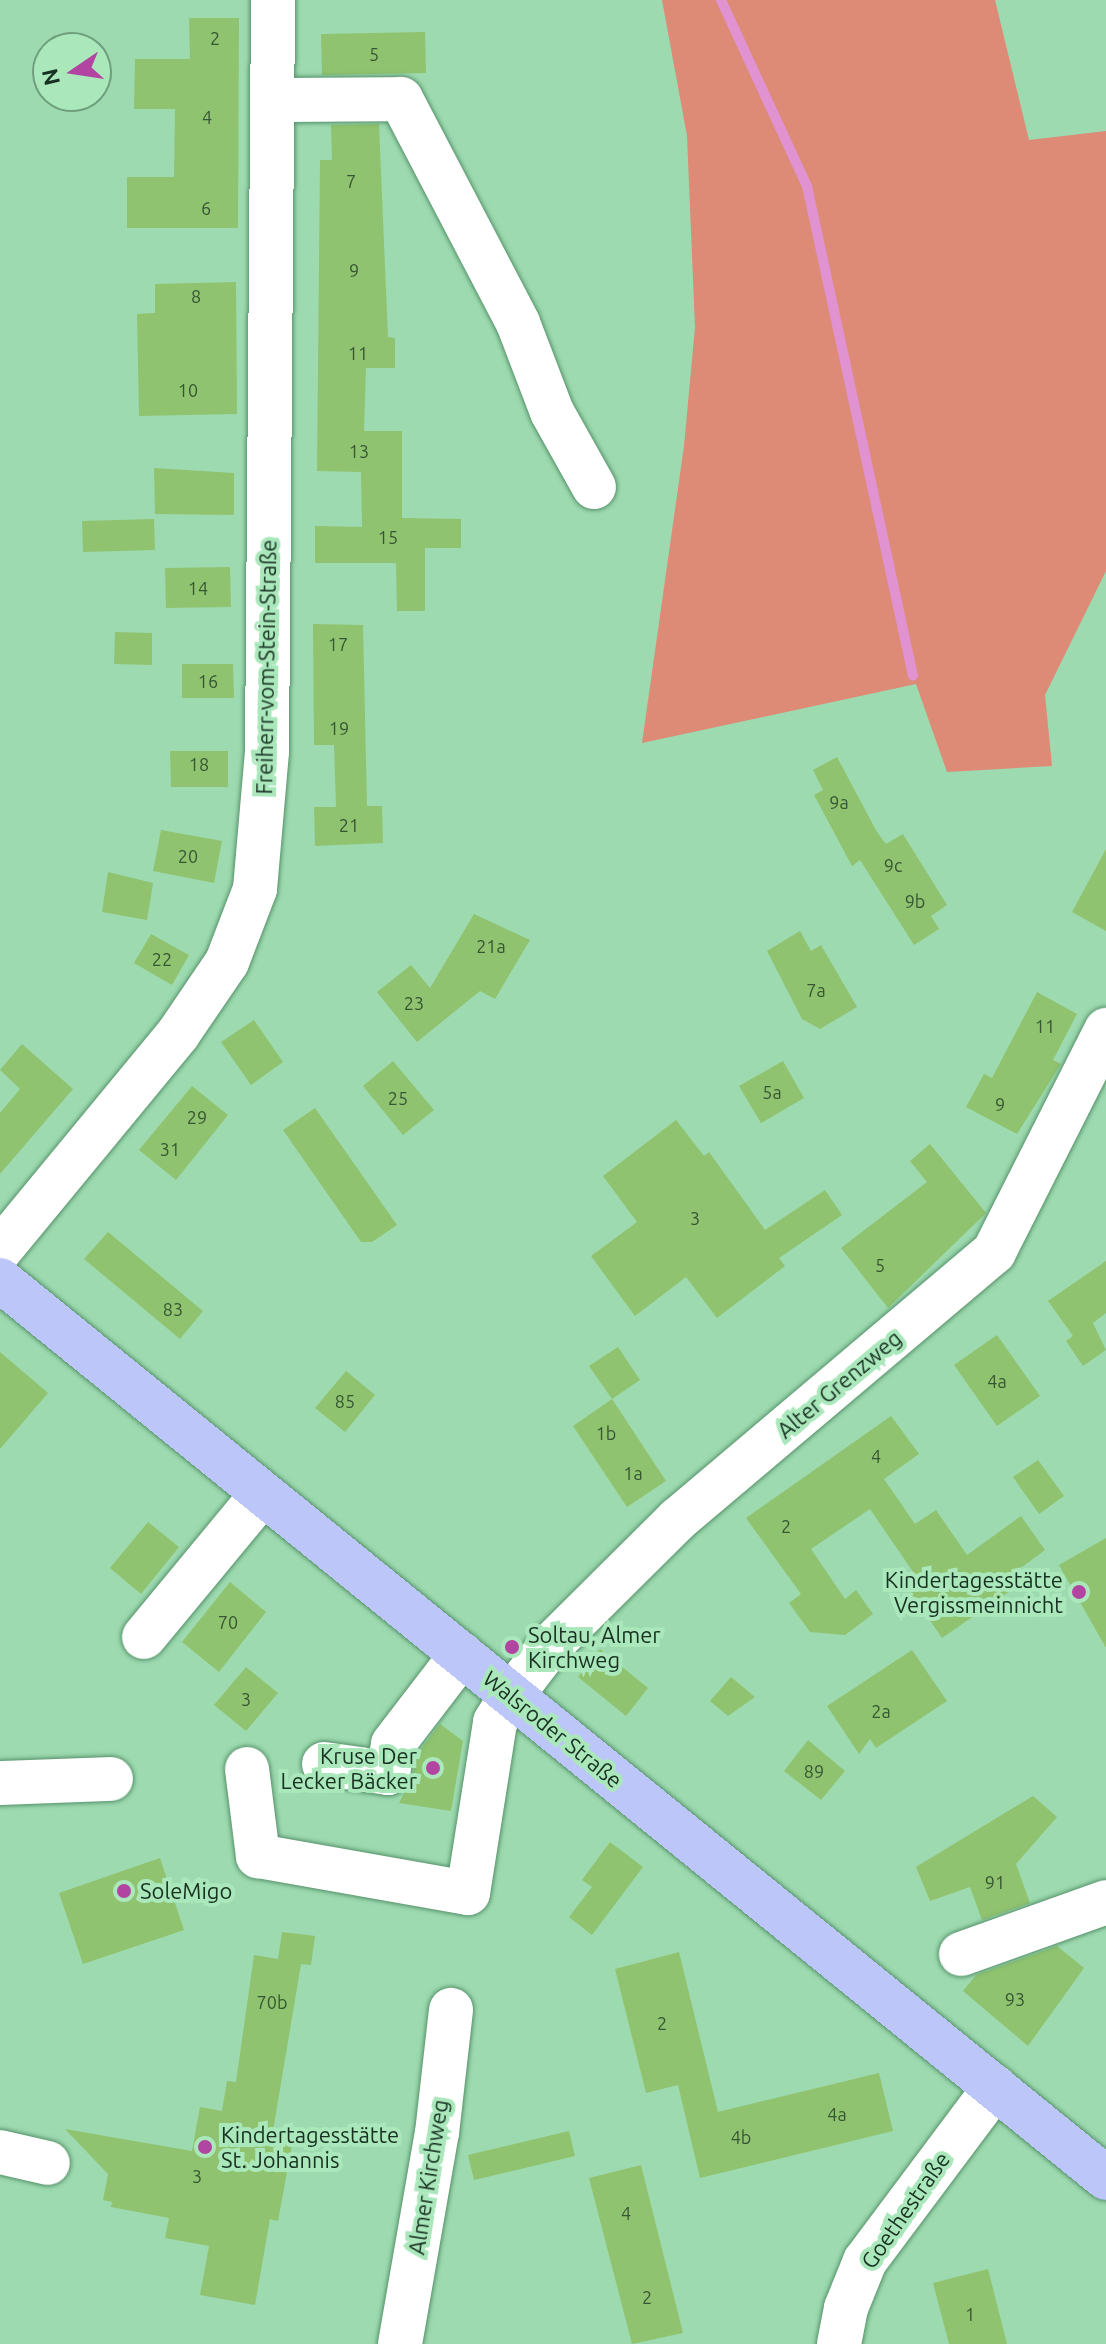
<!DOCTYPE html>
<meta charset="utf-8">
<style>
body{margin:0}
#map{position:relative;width:1106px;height:2344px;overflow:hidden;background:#9ddab0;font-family:Ubuntu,sans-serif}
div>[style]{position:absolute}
.green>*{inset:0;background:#dd8a77}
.stream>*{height:10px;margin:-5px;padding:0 5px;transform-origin:5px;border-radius:5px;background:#e092d1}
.building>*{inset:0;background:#90c36f}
.roads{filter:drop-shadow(0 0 2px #57926a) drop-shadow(0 0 2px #57926a)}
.minor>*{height:44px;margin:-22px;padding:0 22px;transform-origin:22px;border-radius:22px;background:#fff}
.major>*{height:44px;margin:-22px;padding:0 22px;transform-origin:22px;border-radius:22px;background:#bcc6f8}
.dots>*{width:22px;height:22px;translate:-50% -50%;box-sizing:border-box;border:4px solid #aae8bc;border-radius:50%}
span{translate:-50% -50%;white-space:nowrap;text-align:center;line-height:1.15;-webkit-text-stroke:8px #aae8bc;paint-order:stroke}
.number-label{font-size:18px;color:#365634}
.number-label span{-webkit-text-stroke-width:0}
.street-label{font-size:22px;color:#183121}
.poi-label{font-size:22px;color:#183121}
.right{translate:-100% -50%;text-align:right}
.left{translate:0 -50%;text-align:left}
.north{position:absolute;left:32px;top:32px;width:80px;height:80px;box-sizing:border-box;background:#aae8bc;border:2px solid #709f7e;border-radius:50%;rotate:257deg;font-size:22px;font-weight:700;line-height:32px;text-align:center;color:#183121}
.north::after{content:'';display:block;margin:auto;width:28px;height:36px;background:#b244a2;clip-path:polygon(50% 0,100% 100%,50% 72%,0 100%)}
</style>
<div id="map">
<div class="green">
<div style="clip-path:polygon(662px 0,995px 0,1029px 140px,1106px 131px,1106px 571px,1045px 695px,1052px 766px,947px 772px,916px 684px,642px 743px,684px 446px,695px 327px,687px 136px)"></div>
</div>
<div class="stream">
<div style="left:721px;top:0;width:205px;rotate:65.2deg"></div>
<div style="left:807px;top:186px;width:501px;rotate:77.79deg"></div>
</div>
<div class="building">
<div style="clip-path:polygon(189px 18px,239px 18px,238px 228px,127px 228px,127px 177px,174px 177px,175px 109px,134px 109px,135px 59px,190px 59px)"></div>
<div style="clip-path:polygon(425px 32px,426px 73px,322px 75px,321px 34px)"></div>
<div style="clip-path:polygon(379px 124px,388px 337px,395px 338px,395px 368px,366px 368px,364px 431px,402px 431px,402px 518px,461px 519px,461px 548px,425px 548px,425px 611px,397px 611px,396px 563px,315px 563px,315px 526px,362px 527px,361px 472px,317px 471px,320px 160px,332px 160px,331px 125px)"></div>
<div style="clip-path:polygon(236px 282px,237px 414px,139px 416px,137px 314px,155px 313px,155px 284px)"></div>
<div style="clip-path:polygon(154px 468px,234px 473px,234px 515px,155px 514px)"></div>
<div style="clip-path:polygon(154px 519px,155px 550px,83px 552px,82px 521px)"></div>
<div style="clip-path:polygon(230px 567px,231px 607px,166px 608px,165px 568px)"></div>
<div style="clip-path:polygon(313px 624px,363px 625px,367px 806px,382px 806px,383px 843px,315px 846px,314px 807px,336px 807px,334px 745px,314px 745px)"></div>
<div style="clip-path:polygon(115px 632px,152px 633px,152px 665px,114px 664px)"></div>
<div style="clip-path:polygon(182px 664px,233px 664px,234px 698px,182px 698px)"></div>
<div style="clip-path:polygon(170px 751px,228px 751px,228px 787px,171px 787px)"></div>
<div style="clip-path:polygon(837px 757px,877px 832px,886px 844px,903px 834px,947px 905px,931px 916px,939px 929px,914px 945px,860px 860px,852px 866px,814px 795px,823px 790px,813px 770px)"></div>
<div style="clip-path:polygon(161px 830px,222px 841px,214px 883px,153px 871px)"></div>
<div style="clip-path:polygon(1106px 849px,1106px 931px,1072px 912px)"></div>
<div style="clip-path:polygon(108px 872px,153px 883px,147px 920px,102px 912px)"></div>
<div style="clip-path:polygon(474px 914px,530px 940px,495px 999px,480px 991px,417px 1042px,377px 992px,411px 965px,430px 988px)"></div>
<div style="clip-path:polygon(800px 931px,811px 951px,821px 945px,857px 1007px,820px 1029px,802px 1019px,767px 951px)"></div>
<div style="clip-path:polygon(151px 934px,189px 955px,172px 985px,134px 963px)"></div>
<div style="clip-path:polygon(1037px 992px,1077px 1014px,1053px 1060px,1061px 1064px,1017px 1134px,966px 1107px,984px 1074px,992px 1078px)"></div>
<div style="clip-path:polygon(254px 1020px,283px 1062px,251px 1085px,221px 1042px)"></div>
<div style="clip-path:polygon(22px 1044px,73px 1089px,0 1174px,0 1113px,20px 1089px,0 1070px)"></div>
<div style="clip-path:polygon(393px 1061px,434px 1110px,403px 1135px,363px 1086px)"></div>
<div style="clip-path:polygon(783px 1061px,804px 1098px,761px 1123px,739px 1086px)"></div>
<div style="clip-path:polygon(192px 1086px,228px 1115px,176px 1180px,139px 1150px)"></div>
<div style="clip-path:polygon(315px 1108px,397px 1225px,372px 1242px,361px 1242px,283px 1130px)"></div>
<div style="clip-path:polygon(676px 1120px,704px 1156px,709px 1152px,765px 1230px,825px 1190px,842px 1215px,779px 1258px,785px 1266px,717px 1318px,686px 1277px,635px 1316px,591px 1256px,637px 1222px,603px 1176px)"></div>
<div style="clip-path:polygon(930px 1144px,986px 1213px,888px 1308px,841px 1248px,927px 1182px,910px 1161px)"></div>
<div style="clip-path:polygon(108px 1232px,203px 1311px,180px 1339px,84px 1259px)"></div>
<div style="clip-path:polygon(1106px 1261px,1106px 1313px,1093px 1323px,1106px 1350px,1083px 1366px,1066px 1341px,1073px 1336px,1048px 1301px)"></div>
<div style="clip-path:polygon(997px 1335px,1040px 1396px,997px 1426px,954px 1365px)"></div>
<div style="clip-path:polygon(618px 1347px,640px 1380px,612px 1399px,589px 1366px)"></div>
<div style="clip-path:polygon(0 1352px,48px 1393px,0 1449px)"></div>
<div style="clip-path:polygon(346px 1371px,375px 1395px,345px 1432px,315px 1408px)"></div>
<div style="clip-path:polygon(612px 1399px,666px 1481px,627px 1507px,573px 1426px)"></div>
<div style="clip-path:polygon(891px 1416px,919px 1454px,884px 1479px,915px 1524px,936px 1510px,967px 1555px,1021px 1516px,1045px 1550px,1003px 1581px,1010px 1591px,942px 1638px,911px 1593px,922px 1585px,870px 1509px,811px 1549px,845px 1599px,856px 1590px,873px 1614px,845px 1635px,810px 1632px,789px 1603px,801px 1594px,746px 1518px)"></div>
<div style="clip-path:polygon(1038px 1460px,1064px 1496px,1039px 1514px,1013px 1477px)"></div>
<div style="clip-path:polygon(148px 1522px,179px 1547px,141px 1594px,110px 1568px)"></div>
<div style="clip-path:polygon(1106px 1538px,1106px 1648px,1059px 1565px)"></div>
<div style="clip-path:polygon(230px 1582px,266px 1612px,219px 1672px,182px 1642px)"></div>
<div style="clip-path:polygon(600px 1649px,648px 1688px,626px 1716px,578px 1677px)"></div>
<div style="clip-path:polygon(912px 1650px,947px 1701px,876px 1748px,870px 1739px,859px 1754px,827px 1706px)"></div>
<div style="clip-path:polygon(246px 1667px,278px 1693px,246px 1731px,214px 1705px)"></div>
<div style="clip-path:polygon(731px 1677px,755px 1697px,728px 1716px,710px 1701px)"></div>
<div style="clip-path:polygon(440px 1724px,463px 1741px,451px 1811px,399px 1803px,412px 1778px,417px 1754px)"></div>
<div style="clip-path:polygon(808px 1740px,845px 1771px,821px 1800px,784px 1771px)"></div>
<div style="clip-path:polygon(1033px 1796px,1057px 1817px,1016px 1864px,1030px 1903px,982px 1920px,970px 1887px,930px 1901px,916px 1867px)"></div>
<div style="clip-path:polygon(610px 1842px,643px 1867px,592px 1935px,569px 1917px,592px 1887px,582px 1880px)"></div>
<div style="clip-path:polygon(160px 1858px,184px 1930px,83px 1964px,59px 1893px)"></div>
<div style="clip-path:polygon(282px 1932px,315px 1936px,311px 1965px,301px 1964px,273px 2131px,294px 2134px,278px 2221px,270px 2219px,255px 2305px,200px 2295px,209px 2246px,165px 2238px,169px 2218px,111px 2207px,112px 2202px,103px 2200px,108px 2174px,65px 2129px,192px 2151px,200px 2107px,222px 2111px,227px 2081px,236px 2082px,254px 1955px,278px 1959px)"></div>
<div style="clip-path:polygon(1057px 1946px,1084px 1968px,1028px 2046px,963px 1991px,976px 1975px)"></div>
<div style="clip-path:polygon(679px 1952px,718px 2112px,879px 2073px,893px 2131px,700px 2178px,678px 2085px,646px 2093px,615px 1969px)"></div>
<div style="clip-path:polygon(569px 2131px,575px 2156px,474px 2180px,468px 2155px)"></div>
<div style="clip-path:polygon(641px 2165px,683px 2333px,632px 2344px,589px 2178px)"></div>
<div style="clip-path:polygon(988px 2269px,1007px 2344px,949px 2344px,933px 2283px)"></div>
</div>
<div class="roads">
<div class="minor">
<div style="left:272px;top:100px;width:129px;rotate:-0.4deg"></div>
<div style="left:401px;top:99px;width:253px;rotate:62.4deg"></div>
<div style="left:518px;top:323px;width:95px;rotate:69.1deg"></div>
<div style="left:552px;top:412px;width:86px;rotate:60.8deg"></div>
<div style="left:0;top:1250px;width:280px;rotate:-50.5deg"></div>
<div style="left:178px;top:1034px;width:87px;rotate:-55.8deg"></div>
<div style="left:227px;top:962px;width:78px;rotate:-69deg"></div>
<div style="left:255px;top:889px;width:139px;rotate:-85deg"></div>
<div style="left:267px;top:751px;width:751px;rotate:-89.54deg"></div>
<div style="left:144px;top:1637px;width:166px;rotate:-50.4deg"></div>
<div style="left:324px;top:1764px;width:65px;rotate:8deg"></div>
<div style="left:388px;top:1773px;width:29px;rotate:-80deg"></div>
<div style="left:393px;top:1744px;width:113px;rotate:-52.5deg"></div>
<div style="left:247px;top:1769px;width:88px;rotate:82.8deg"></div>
<div style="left:258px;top:1856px;width:213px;rotate:10deg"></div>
<div style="left:468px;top:1893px;width:173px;rotate:-81deg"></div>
<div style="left:495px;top:1722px;width:32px;rotate:-58deg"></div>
<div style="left:512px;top:1695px;width:59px;rotate:-52.5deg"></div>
<div style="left:548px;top:1648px;width:183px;rotate:-44.8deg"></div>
<div style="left:678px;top:1519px;width:414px;rotate:-40.2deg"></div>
<div style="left:994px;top:1252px;width:249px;rotate:-63.2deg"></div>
<div style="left:0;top:1783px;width:111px;rotate:-2.1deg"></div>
<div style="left:961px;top:1954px;width:154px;rotate:-19.7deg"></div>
<div style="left:0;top:2152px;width:49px;rotate:12.9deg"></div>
<div style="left:400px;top:2344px;width:214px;rotate:-80.1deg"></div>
<div style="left:437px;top:2133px;width:124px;rotate:-83.5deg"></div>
<div style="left:839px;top:2344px;width:37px;rotate:-79deg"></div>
<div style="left:846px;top:2308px;width:51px;rotate:-68deg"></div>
<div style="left:865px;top:2261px;width:217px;rotate:-53.2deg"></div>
</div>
<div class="major">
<div style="left:0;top:1280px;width:1425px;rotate:39.07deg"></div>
</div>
</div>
<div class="dots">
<div style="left:1079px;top:1592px;background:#b244a2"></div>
<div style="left:512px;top:1647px;background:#b244a2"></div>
<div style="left:433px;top:1768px;background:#b244a2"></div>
<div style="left:124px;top:1891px;background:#b244a2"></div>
<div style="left:205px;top:2147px;background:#b244a2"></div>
</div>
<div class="number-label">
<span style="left:215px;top:38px">2</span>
<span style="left:374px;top:54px">5</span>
<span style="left:207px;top:117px">4</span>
<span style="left:351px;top:181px">7</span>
<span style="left:206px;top:208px">6</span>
<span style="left:354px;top:270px">9</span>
<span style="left:196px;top:296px">8</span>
<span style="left:358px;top:353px">11</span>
<span style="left:188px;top:390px">10</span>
<span style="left:359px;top:451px">13</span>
<span style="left:388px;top:537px">15</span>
<span style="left:198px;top:588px">14</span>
<span style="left:338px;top:644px">17</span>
<span style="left:208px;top:681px">16</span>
<span style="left:339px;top:728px">19</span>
<span style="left:199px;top:764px">18</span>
<span style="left:839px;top:802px">9a</span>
<span style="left:349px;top:825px">21</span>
<span style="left:188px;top:856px">20</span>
<span style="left:893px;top:865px">9c</span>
<span style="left:915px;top:901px">9b</span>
<span style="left:491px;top:946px">21a</span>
<span style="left:162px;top:959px">22</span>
<span style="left:816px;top:990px">7a</span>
<span style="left:414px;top:1003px">23</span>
<span style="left:1045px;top:1026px">11</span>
<span style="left:772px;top:1092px">5a</span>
<span style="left:398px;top:1098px">25</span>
<span style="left:1000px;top:1104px">9</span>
<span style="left:197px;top:1117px">29</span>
<span style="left:170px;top:1149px">31</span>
<span style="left:695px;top:1218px">3</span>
<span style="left:880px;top:1265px">5</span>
<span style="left:173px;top:1309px">83</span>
<span style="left:997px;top:1381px">4a</span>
<span style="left:345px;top:1401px">85</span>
<span style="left:606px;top:1433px">1b</span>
<span style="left:876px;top:1456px">4</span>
<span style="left:633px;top:1473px">1a</span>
<span style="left:786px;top:1526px">2</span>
<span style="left:228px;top:1622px">70</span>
<span style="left:246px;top:1699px">3</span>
<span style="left:881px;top:1711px">2a</span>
<span style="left:814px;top:1771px">89</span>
<span style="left:995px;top:1882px">91</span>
<span style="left:1015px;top:1999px">93</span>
<span style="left:272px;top:2002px">70b</span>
<span style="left:662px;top:2023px">2</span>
<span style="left:837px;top:2114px">4a</span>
<span style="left:741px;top:2137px">4b</span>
<span style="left:197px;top:2176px">3</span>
<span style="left:626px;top:2213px">4</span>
<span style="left:647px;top:2297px">2</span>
<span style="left:970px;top:2314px">1</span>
</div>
<div class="street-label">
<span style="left:266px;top:667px;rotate:-89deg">Freiherr-vom-Stein-Straße</span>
<span style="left:839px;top:1384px;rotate:-40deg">Alter Grenzweg</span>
<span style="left:553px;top:1729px;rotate:39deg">Walsroder Straße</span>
<span style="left:428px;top:2177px;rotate:-81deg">Almer Kirchweg</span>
<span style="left:905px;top:2210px;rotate:-55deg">Goethestraße</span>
</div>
<div class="poi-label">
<span class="right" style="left:1063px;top:1592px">Kindertagesstätte<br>Vergissmeinnicht</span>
<span class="left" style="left:528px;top:1647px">Soltau, Almer<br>Kirchweg</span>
<span class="right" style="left:417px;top:1768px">Kruse Der<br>Lecker Bäcker</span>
<span class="left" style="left:140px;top:1891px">SoleMigo</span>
<span class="left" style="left:221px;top:2147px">Kindertagesstätte<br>St. Johannis</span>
</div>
<div class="north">N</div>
</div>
